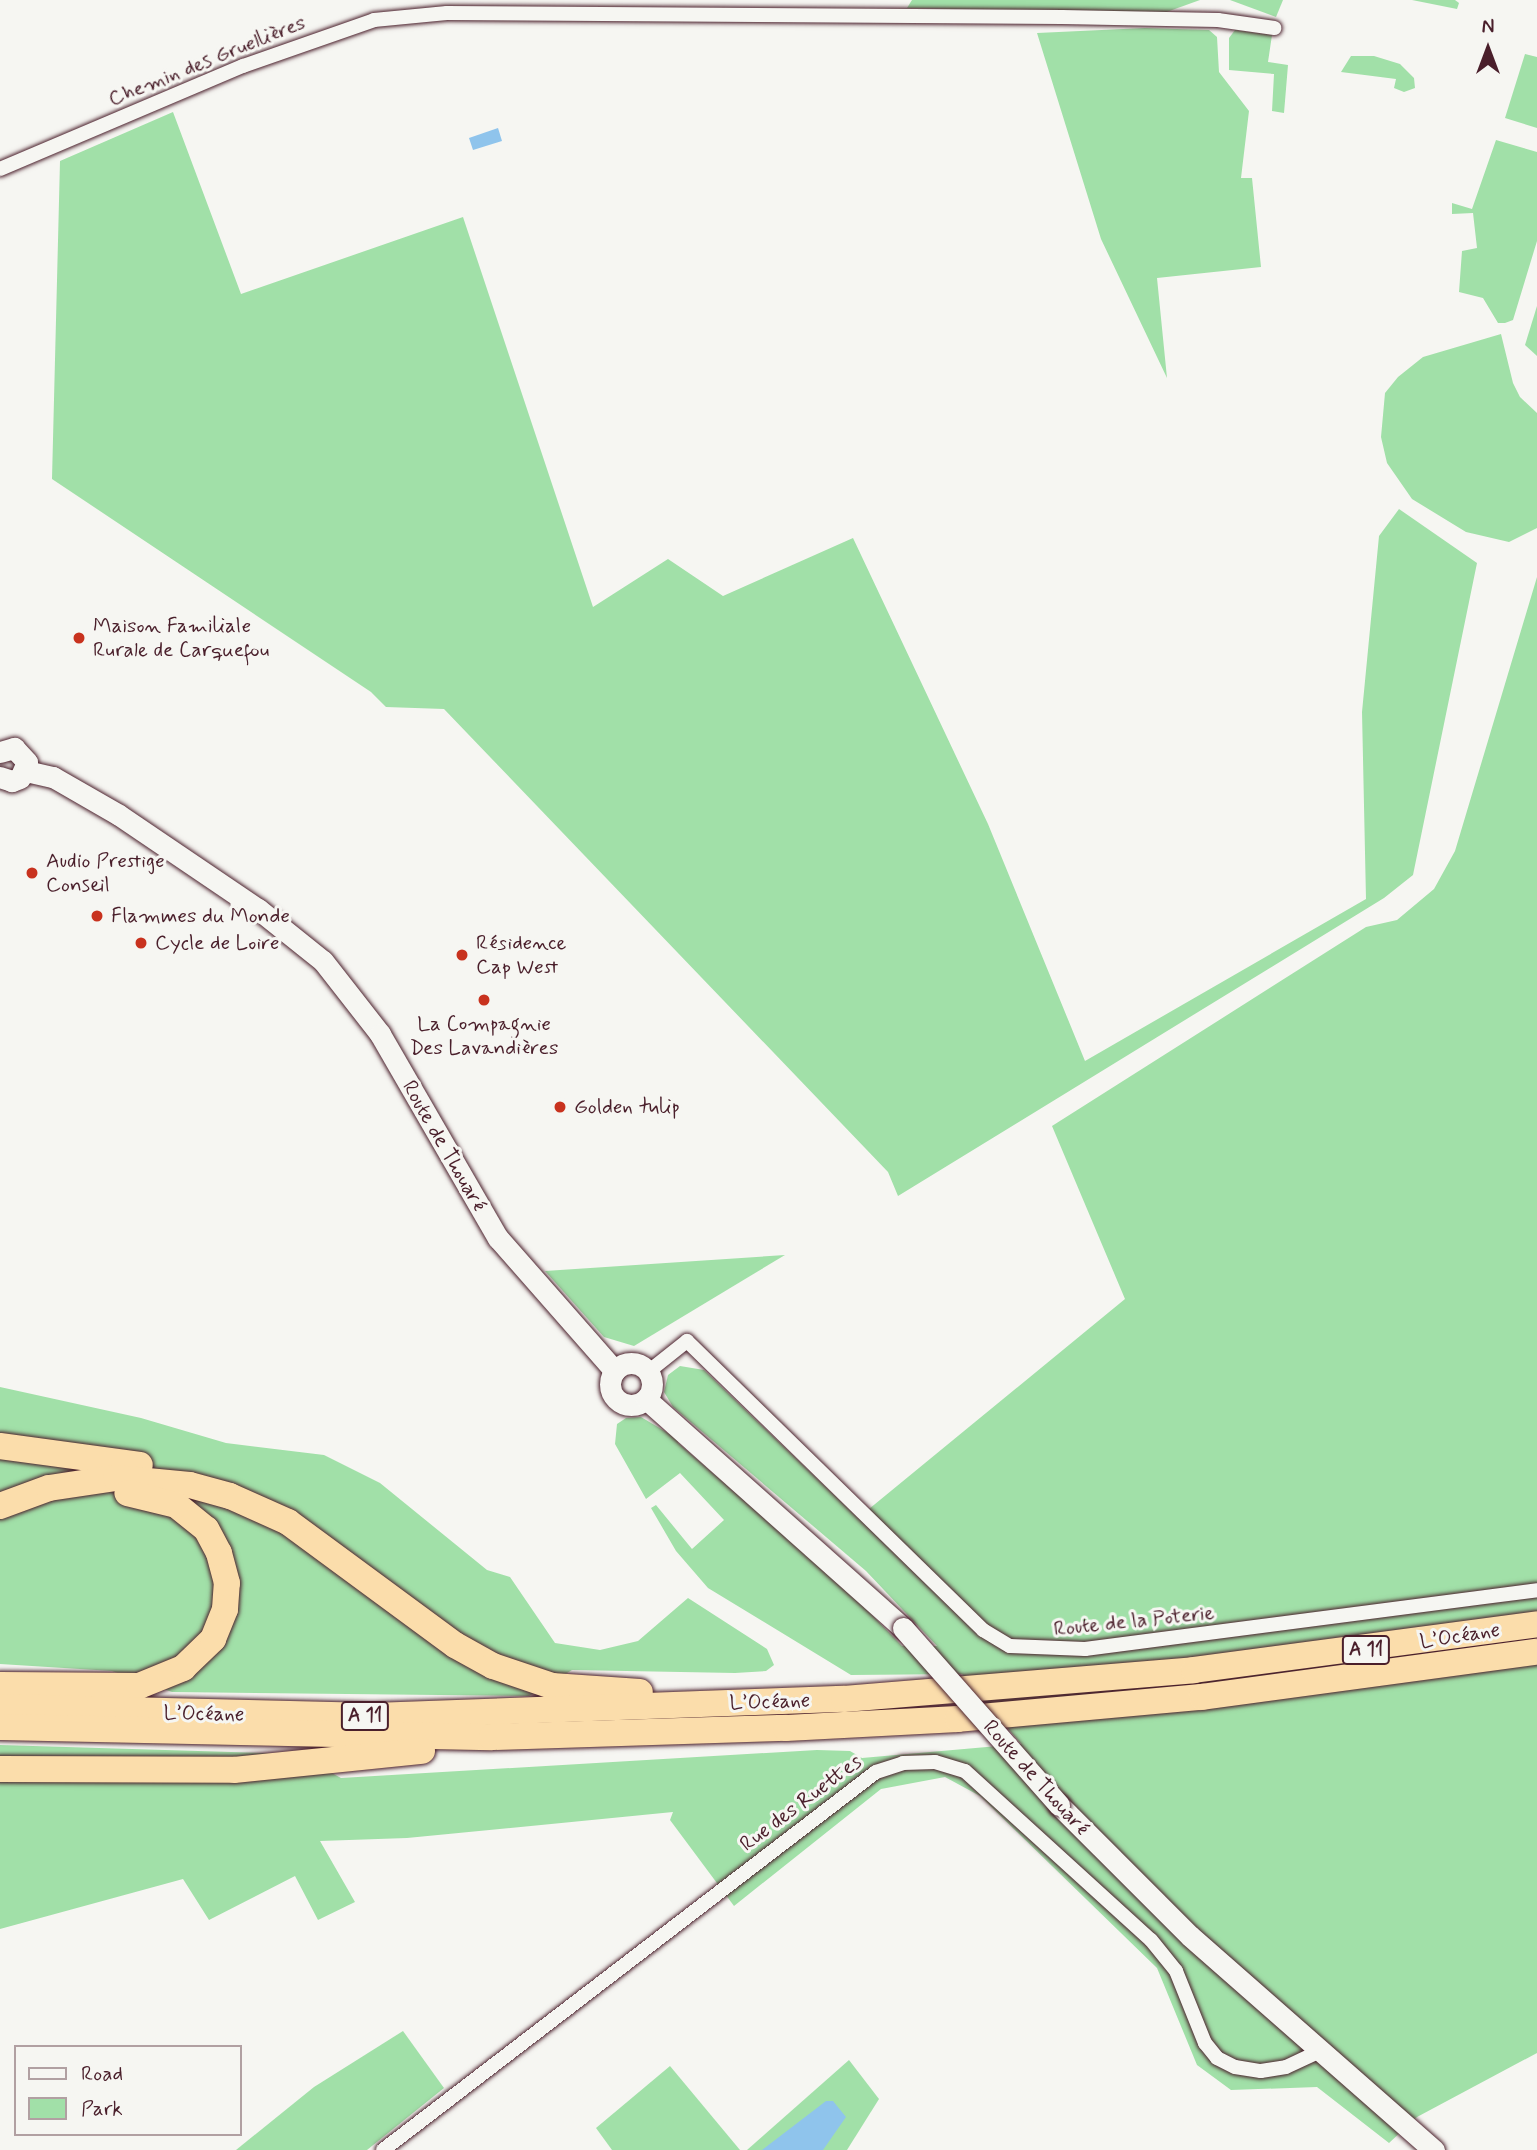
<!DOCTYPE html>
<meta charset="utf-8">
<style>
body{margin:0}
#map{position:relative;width:1537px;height:2150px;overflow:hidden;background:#f6f6f2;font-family:Mynerve,sans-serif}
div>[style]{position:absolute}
.green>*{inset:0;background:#a1e0a8}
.water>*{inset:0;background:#8fc4ec}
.roads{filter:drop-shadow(0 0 2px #4a1f2b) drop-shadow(0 0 2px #4a1f2b)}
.minor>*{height:14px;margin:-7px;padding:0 7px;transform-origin:7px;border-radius:7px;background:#f6f6f2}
.secondary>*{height:21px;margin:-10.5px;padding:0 10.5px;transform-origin:10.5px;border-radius:10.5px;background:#f6f6f2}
.secondary>.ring{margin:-10.5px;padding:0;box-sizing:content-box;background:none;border:21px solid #f6f6f2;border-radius:50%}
.motorway>*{height:26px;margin:-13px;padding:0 13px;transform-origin:13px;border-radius:13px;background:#fbddab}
.bridges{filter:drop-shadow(0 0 2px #4a1f2b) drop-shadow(0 0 2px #4a1f2b)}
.secondary-bridge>*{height:21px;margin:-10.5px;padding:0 10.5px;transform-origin:10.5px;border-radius:10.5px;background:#f6f6f2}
.dots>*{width:19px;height:19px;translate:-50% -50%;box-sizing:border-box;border:4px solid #f6f6f2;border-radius:50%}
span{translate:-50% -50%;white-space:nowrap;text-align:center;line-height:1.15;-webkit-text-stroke:6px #f6f6f2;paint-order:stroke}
.shield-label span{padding:2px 5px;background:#f6f6f2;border:2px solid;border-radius:5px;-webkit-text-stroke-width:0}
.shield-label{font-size:19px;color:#4a1f2b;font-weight:700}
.street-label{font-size:21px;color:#4a1f2b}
.poi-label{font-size:21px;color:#4a1f2b}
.left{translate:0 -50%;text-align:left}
.legend{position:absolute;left:14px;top:2045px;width:228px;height:91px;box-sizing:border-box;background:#f6f6f2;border:2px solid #b1a0a2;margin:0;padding:9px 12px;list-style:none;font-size:21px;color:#4a1f2b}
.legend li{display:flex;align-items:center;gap:14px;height:35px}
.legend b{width:35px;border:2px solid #b1a0a2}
.north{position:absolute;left:1453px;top:14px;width:70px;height:70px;-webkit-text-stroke:5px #f6f6f2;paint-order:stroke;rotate:0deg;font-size:19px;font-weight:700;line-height:28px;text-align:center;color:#4a1f2b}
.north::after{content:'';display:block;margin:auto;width:24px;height:32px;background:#4a1f2b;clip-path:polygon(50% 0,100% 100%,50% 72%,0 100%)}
</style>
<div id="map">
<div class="green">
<div style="clip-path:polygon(912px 0,1200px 0,1161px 14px,907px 8px)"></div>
<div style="clip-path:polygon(1230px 0,1283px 0,1276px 17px)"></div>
<div style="clip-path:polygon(1412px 0,1455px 0,1459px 3px,1457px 9px)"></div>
<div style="clip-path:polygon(1145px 28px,1209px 30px,1217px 37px,1219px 72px,1249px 111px,1241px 178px,1252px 178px,1261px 267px,1157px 278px,1167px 378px,1101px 239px,1037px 33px)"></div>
<div style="clip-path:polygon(1235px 30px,1272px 35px,1268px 62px,1288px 65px,1284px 113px,1272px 111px,1274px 74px,1229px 70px,1229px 38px)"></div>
<div style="clip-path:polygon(1525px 54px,1537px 57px,1537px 128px,1505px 118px)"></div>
<div style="clip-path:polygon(1351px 56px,1374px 56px,1400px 64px,1414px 78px,1415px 88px,1404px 92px,1394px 88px,1396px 79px,1341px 72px)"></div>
<div style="clip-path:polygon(173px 112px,241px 294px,463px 217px,593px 607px,668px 559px,723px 596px,853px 538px,988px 824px,1085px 1061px,1366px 899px,1362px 712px,1379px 536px,1399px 509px,1477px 563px,1413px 875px,1384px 898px,898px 1196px,888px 1172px,444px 709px,386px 707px,371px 692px,52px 479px,60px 161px)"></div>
<div style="clip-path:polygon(1496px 140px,1537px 152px,1537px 241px,1513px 320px,1505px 323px,1498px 323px,1483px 298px,1459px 292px,1462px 251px,1477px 248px,1473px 213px,1452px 214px,1452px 203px,1472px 209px)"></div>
<div style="clip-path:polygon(1537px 306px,1537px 356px,1525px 345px)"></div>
<div style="clip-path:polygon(1501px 334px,1513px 383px,1520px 397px,1537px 413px,1537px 528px,1509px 542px,1466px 532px,1412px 499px,1387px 463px,1381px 437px,1385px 393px,1398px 377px,1423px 357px)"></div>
<div style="clip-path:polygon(1537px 577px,1537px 2053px,1417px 2117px,1389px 2143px,1317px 2087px,1231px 2090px,1197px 2065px,1157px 1968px,980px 1796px,945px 1777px,881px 1789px,734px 1906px,670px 1820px,673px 1812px,407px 1838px,320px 1841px,355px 1902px,318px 1920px,295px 1876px,209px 1920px,183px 1879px,0 1929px,0 1745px,297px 1754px,341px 1778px,817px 1750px,850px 1751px,862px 1758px,1021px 1744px,962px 1674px,851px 1675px,708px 1588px,676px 1551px,651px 1508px,656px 1505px,692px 1549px,724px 1520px,680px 1473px,646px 1499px,615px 1444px,617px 1424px,626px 1418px,641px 1417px,678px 1439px,678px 1443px,847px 1589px,902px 1646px,937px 1646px,866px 1571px,673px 1407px,664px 1392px,668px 1375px,680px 1366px,704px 1370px,858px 1518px,1125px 1299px,1052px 1126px,1366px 927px,1397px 920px,1434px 889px,1455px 851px)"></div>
<div style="clip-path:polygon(785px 1255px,634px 1346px,604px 1337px,545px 1271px)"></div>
<div style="clip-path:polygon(0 1387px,141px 1418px,226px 1443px,324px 1455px,380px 1483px,487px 1570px,510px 1577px,555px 1643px,600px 1650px,638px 1641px,688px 1598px,767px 1649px,774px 1665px,766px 1671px,735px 1673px,572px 1670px,529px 1696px,172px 1692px,112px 1671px,0 1664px)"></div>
<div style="clip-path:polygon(403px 2031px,444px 2088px,367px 2150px,236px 2150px,314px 2087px)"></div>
<div style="clip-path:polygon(849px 2060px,879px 2099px,847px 2150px,747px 2150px)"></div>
<div style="clip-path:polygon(670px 2066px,740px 2150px,612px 2150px,596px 2128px)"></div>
</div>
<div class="water">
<div style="clip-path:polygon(498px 128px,502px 141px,473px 150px,469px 138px)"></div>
<div style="clip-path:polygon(826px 2101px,833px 2101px,846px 2117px,823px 2150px,762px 2150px)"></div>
</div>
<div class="roads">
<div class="minor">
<div style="left:0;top:169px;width:264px;rotate:-23deg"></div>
<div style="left:243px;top:66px;width:139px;rotate:-19.3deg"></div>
<div style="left:374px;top:20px;width:73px;rotate:-5.5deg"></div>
<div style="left:447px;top:13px;width:615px;rotate:0.37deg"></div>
<div style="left:1062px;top:17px;width:156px;rotate:1.1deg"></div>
<div style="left:1218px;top:20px;width:57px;rotate:8.1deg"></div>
<div style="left:648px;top:1372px;width:50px;rotate:-38.5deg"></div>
<div style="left:687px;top:1341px;width:414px;rotate:44.3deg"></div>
<div style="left:983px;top:1630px;width:31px;rotate:31deg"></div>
<div style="left:1010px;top:1646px;width:75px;rotate:2.3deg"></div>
<div style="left:1085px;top:1649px;width:456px;rotate:-7.4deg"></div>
<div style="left:383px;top:2150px;width:621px;rotate:-37.48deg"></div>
<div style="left:876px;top:1772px;width:28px;rotate:-18deg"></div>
<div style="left:903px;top:1763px;width:32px;rotate:-2deg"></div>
<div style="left:935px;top:1762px;width:31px;rotate:17deg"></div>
<div style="left:965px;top:1771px;width:251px;rotate:42.3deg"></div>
<div style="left:1151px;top:1940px;width:40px;rotate:51deg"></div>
<div style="left:1176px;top:1971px;width:78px;rotate:68.1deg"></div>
<div style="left:1205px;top:2043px;width:19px;rotate:51deg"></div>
<div style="left:1217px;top:2058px;width:20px;rotate:27deg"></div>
<div style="left:1235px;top:2067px;width:26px;rotate:9deg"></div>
<div style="left:1261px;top:2071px;width:25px;rotate:-9deg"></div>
<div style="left:1286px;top:2067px;width:38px;rotate:-25deg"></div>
</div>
<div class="secondary">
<div style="left:0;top:752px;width:15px;rotate:-16deg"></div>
<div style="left:14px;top:748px;width:19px;rotate:47deg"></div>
<div style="left:27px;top:762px;width:17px;rotate:114deg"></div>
<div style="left:20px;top:778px;width:9px;rotate:159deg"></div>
<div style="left:12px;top:781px;width:13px;rotate:-162deg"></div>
<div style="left:26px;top:771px;width:28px;rotate:13deg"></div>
<div style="left:53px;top:777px;width:76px;rotate:29.9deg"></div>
<div style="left:119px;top:815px;width:168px;rotate:34.1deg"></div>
<div style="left:258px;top:909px;width:83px;rotate:38.7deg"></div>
<div style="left:323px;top:961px;width:93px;rotate:52deg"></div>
<div style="left:380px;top:1034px;width:236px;rotate:60deg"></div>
<div style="left:498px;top:1238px;width:177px;rotate:48.7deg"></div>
<div class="ring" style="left:610px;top:1363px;width:21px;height:21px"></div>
<div style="left:646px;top:1399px;width:344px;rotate:41.7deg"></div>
<div style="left:1059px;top:1805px;width:185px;rotate:45deg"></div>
<div style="left:1190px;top:1936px;width:325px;rotate:41.3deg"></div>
</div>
<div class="motorway">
<div style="left:0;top:1446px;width:141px;rotate:7.7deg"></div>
<div style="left:0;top:1506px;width:52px;rotate:-20.2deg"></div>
<div style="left:49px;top:1488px;width:68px;rotate:-8.5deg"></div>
<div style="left:116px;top:1478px;width:74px;rotate:5.4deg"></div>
<div style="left:190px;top:1485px;width:41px;rotate:15.4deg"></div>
<div style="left:230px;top:1496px;width:64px;rotate:24.1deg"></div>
<div style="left:288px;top:1522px;width:207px;rotate:36.4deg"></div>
<div style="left:455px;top:1645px;width:43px;rotate:28.9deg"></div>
<div style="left:493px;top:1666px;width:62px;rotate:18.7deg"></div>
<div style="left:552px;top:1686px;width:88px;rotate:3.9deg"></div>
<div style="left:0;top:1685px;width:139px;rotate:0.4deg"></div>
<div style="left:139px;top:1686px;width:48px;rotate:-22.2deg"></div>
<div style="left:183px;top:1668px;width:42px;rotate:-44deg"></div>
<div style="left:213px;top:1639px;width:32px;rotate:-68deg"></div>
<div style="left:225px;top:1609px;width:26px;rotate:-86deg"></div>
<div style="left:227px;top:1583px;width:31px;rotate:-105deg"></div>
<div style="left:219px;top:1553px;width:27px;rotate:-118deg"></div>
<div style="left:206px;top:1529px;width:38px;rotate:-141deg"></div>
<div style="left:176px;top:1505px;width:50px;rotate:-166.2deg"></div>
<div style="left:0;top:1707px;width:373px;rotate:1.4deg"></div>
<div style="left:373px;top:1716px;width:471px;rotate:-2.1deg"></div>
<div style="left:844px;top:1699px;width:351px;rotate:-4.7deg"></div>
<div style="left:1194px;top:1670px;width:346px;rotate:-7.6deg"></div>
<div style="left:0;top:1727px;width:492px;rotate:1.2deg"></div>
<div style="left:492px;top:1737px;width:294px;rotate:-1.8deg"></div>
<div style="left:786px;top:1728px;width:172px;rotate:-3deg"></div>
<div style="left:958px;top:1719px;width:245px;rotate:-5.2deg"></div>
<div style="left:1202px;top:1697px;width:338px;rotate:-7.7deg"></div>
<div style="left:0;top:1769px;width:234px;rotate:0.2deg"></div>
<div style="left:234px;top:1770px;width:189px;rotate:-5.8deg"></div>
</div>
</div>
<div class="bridges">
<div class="secondary-bridge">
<div style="left:903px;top:1628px;width:236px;rotate:48.6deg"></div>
</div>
</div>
<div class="dots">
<div style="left:79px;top:638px;background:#c8321e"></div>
<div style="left:32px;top:873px;background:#c8321e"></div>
<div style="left:97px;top:916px;background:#c8321e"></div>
<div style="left:141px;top:943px;background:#c8321e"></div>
<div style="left:462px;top:955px;background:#c8321e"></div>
<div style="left:484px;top:1000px;background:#c8321e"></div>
<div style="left:560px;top:1107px;background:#c8321e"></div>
</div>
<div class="shield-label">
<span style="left:1366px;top:1650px">A 11</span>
<span style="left:365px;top:1716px">A 11</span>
</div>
<div class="street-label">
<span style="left:207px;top:61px;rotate:-22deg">Chemin des Gruellières</span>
<span style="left:444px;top:1146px;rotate:60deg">Route de Thouaré</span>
<span style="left:1134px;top:1621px;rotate:-6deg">Route de la Poterie</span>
<span style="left:1460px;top:1636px;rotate:-9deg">L’Océane</span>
<span style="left:770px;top:1702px;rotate:-2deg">L’Océane</span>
<span style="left:204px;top:1714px;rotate:1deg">L’Océane</span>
<span style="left:1036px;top:1778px;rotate:48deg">Route de Thouaré</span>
<span style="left:801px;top:1803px;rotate:-37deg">Rue des Ruettes</span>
</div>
<div class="poi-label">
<span class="left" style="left:93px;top:638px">Maison Familiale<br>Rurale de Carquefou</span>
<span class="left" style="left:46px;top:873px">Audio Prestige<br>Conseil</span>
<span class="left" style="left:111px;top:916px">Flammes du Monde</span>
<span class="left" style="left:155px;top:943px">Cycle de Loire</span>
<span class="left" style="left:476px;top:955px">Résidence<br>Cap West</span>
<span style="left:484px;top:1036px">La Compagnie<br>Des Lavandières</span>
<span class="left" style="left:574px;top:1107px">Golden tulip</span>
</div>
<ul class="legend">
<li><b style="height:9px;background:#f6f6f2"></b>Road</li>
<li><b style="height:19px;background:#a1e0a8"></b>Park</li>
</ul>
<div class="north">N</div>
</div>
